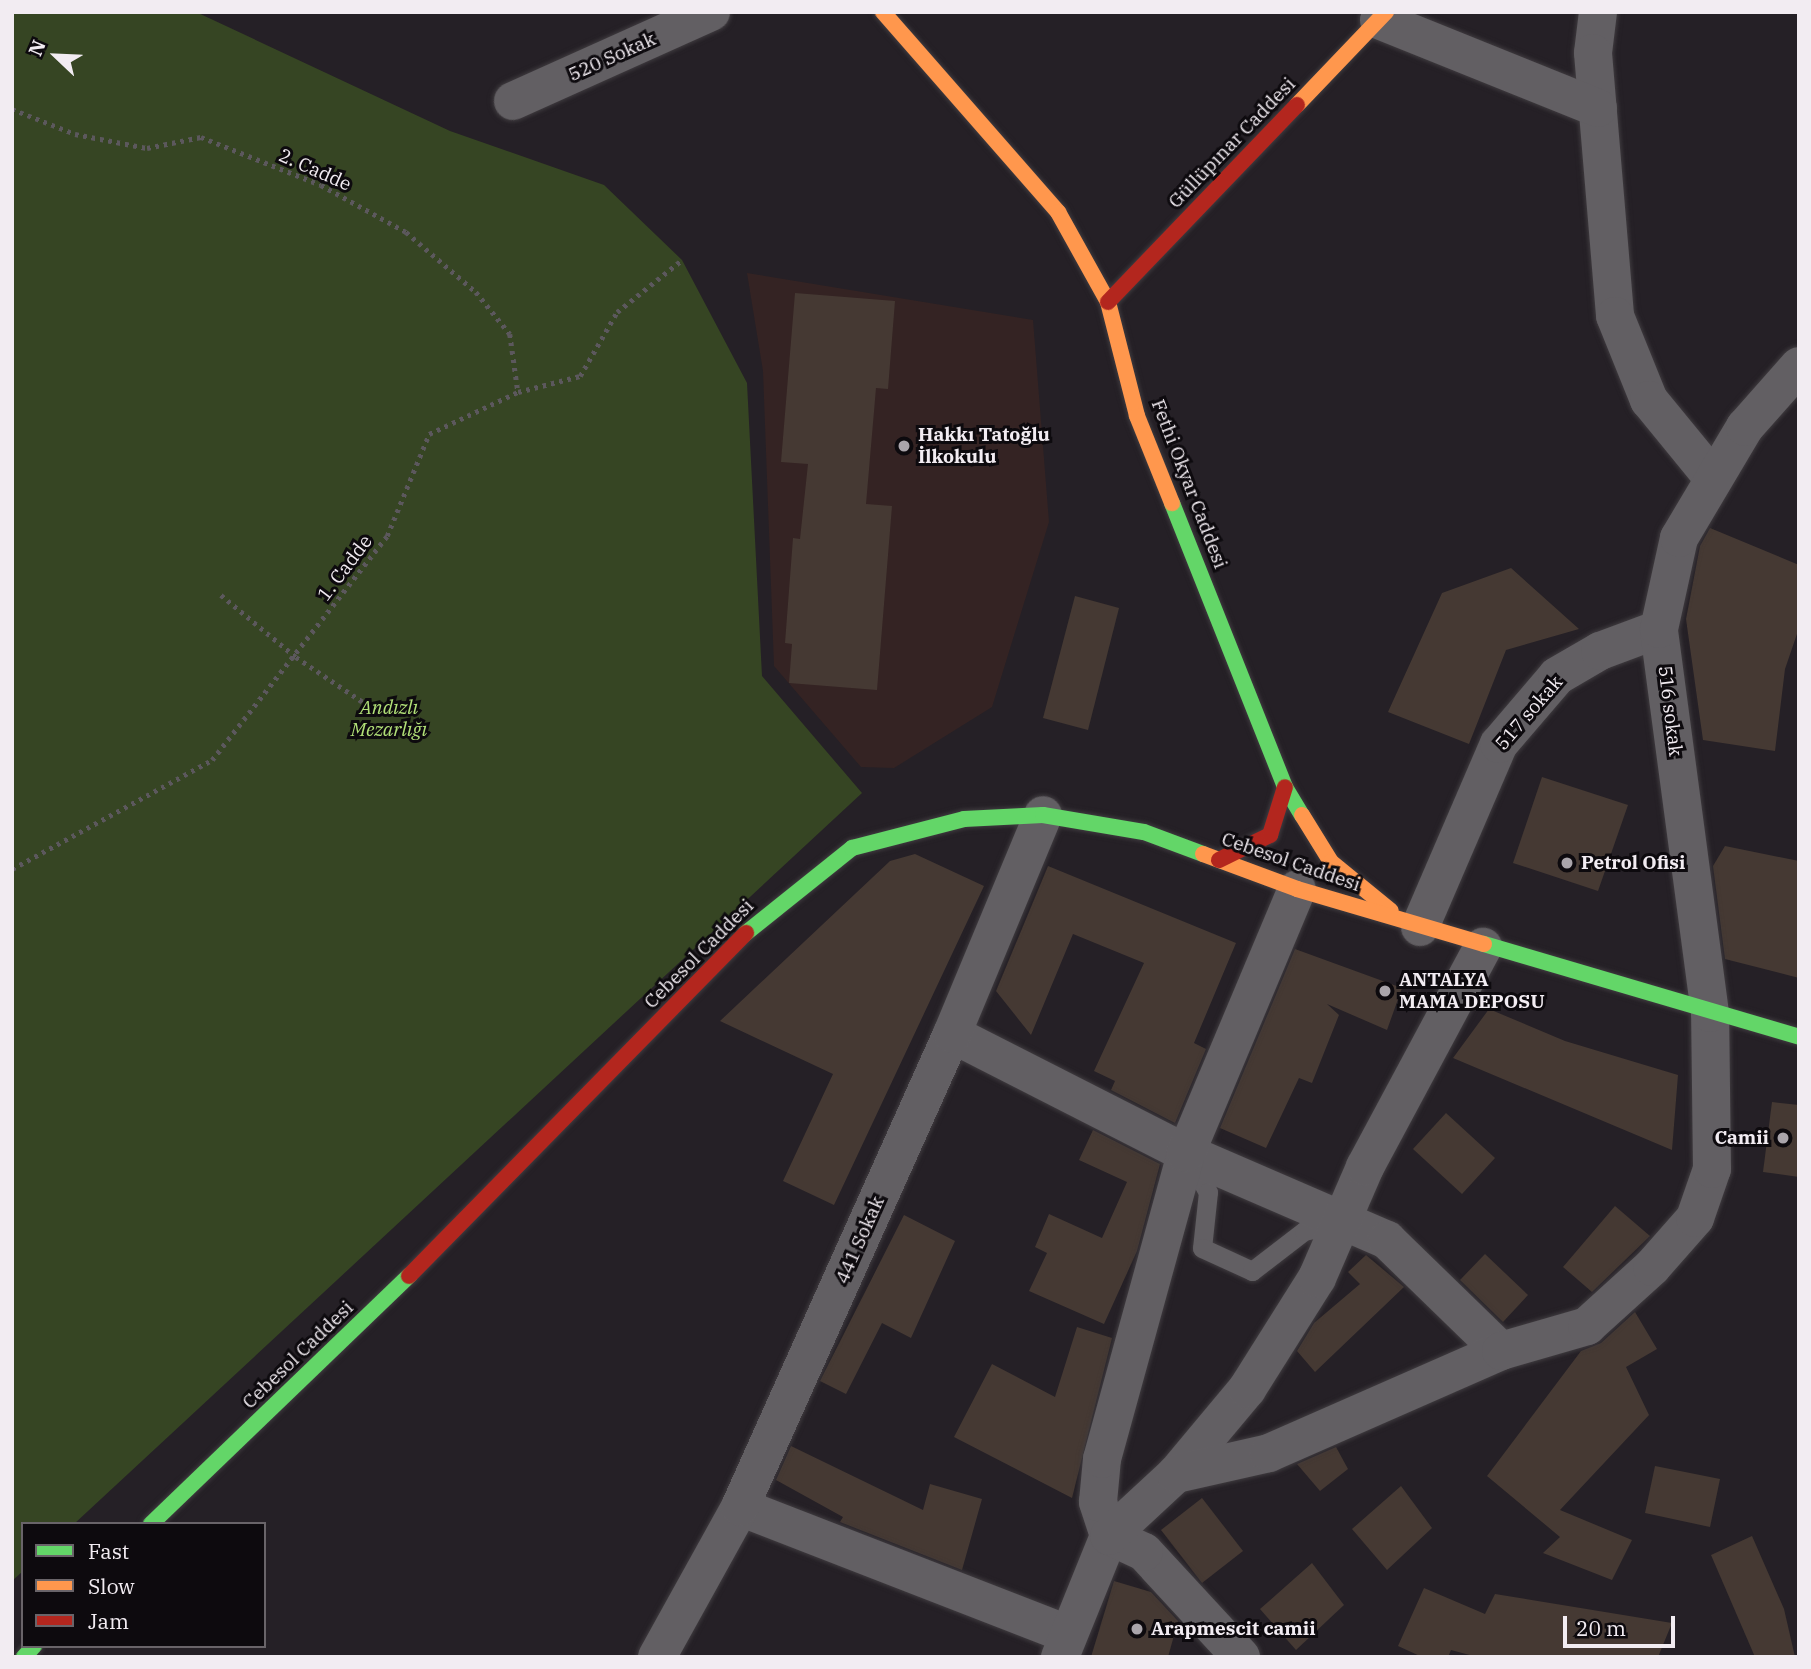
<!DOCTYPE html>
<meta charset="utf-8">
<style>
body{margin:0}
#map{position:relative;width:1811px;height:1669px;overflow:hidden;background:#252026;font-family:"IBM Plex Serif",serif}
div>[style]{position:absolute}
.education>*{inset:0;background:#342323}
.green>*{inset:0;background:#364523}
.building>*{inset:0;background:#453933}
.path>*{height:4.5px;margin-top:-2.25px;transform-origin:0;background:repeating-linear-gradient(90deg,#5c585d 0 3.5px,transparent 0 8.5px)}
.roads{filter:drop-shadow(0 0 2px #3f3b3f) drop-shadow(0 0 2px #3f3b3f)}
.lane>*{height:19px;margin:-9.5px;padding:0 9.5px;transform-origin:9.5px;border-radius:9.5px;background:#625f63}
.street>*{height:38px;margin:-19px;padding:0 19px;transform-origin:19px;border-radius:19px;background:#625f63}
.fast>*{height:16px;margin:-8px;padding:0 8px;transform-origin:8px;border-radius:8px;background:#63d668}
.slow>*{height:16px;margin:-8px;padding:0 8px;transform-origin:8px;border-radius:8px;background:#ff974d}
.jam>*{height:16px;margin:-8px;padding:0 8px;transform-origin:8px;border-radius:8px;background:#b3261e}
.dots>*{width:19px;height:19px;translate:-50% -50%;box-sizing:border-box;border:4px solid #0d0a0e;border-radius:50%}
span{translate:-50% -50%;white-space:nowrap;text-align:center;line-height:1.15;-webkit-text-stroke:6px #0d0a0e;paint-order:stroke}
.street-label{font-size:19px;color:#f2ecf2}
.poi-label{font-size:19px;color:#f2ecf2;font-weight:700}
.left{translate:0 -50%;text-align:left}
.right{translate:-100% -50%;text-align:right}
.park-label{font-size:19px;color:#b2e178;font-style:italic}
.frame{position:absolute;inset:0;border:14px solid #f2ecf2;pointer-events:none}
.legend{position:absolute;left:21px;top:1522px;width:245px;height:126px;box-sizing:border-box;background:#0d0a0e;border:2px solid #696469;margin:0;padding:9px 12px;list-style:none;font-size:21px;color:#f2ecf2}
.legend li{display:flex;align-items:center;gap:14px;height:35px}
.legend b{width:35px;border:2px solid #696469}
.north{position:absolute;left:21px;top:21px;width:70px;height:70px;-webkit-text-stroke:5px #0d0a0e;paint-order:stroke;rotate:293deg;font-size:19px;font-weight:700;line-height:28px;text-align:center;color:#f2ecf2}
.north::after{content:'';display:block;margin:auto;width:24px;height:32px;background:#f2ecf2;clip-path:polygon(50% 0,100% 100%,50% 72%,0 100%)}
.scale{position:absolute;left:1563px;top:1616px;width:112px;height:32px;box-sizing:border-box;border:4px solid #f2ecf2;border-top:0;padding-left:9px;font-size:21px;line-height:24px;white-space:nowrap;color:#f2ecf2;-webkit-text-stroke:5px #0d0a0e;paint-order:stroke}
</style>
<div id="map">
<div class="education">
<div style="clip-path:polygon(747px 273px,1033px 320px,1049px 522px,992px 707px,894px 768px,861px 767px,774px 666px,763px 371px)"></div>
</div>
<div class="green">
<div style="clip-path:polygon(12px 12px,196px 12px,450px 131px,604px 185px,682px 260px,747px 383px,762px 676px,862px 793px,74px 1524px,23px 1524px,23px 1571px,12px 1581px)"></div>
</div>
<div class="building">
<div style="clip-path:polygon(795px 293px,895px 301px,888px 389px,876px 388px,866px 504px,892px 506px,877px 690px,789px 683px,792px 644px,785px 643px,793px 538px,800px 539px,808px 464px,781px 462px)"></div>
<div style="clip-path:polygon(1710px 528px,1799px 565px,1799px 628px,1785px 669px,1775px 751px,1703px 740px,1686px 619px,1700px 546px)"></div>
<div style="clip-path:polygon(1511px 568px,1579px 629px,1506px 650px,1469px 744px,1388px 712px,1442px 593px)"></div>
<div style="clip-path:polygon(1075px 596px,1119px 608px,1088px 730px,1043px 718px)"></div>
<div style="clip-path:polygon(1542px 777px,1628px 805px,1598px 891px,1513px 863px)"></div>
<div style="clip-path:polygon(1725px 846px,1799px 861px,1799px 978px,1725px 959px,1713px 866px)"></div>
<div style="clip-path:polygon(915px 854px,984px 886px,834px 1205px,783px 1181px,833px 1074px,720px 1021px,890px 861px)"></div>
<div style="clip-path:polygon(1048px 866px,1236px 943px,1194px 1043px,1206px 1049px,1175px 1123px,1111px 1090px,1115px 1081px,1094px 1071px,1144px 963px,1073px 934px,1031px 1035px,996px 991px)"></div>
<div style="clip-path:polygon(1295px 949px,1402px 988px,1387px 1030px,1327px 1004px,1339px 1015px,1312px 1083px,1299px 1078px,1266px 1148px,1220px 1128px)"></div>
<div style="clip-path:polygon(1489px 1009px,1565px 1041px,1678px 1075px,1672px 1150px,1453px 1058px)"></div>
<div style="clip-path:polygon(1772px 1102px,1799px 1105px,1799px 1177px,1763px 1172px)"></div>
<div style="clip-path:polygon(1446px 1113px,1495px 1158px,1462px 1194px,1413px 1149px)"></div>
<div style="clip-path:polygon(1093px 1130px,1160px 1164px,1137px 1251px,1104px 1324px,1029px 1291px,1047px 1253px,1035px 1247px,1049px 1214px,1102px 1238px,1127px 1182px,1079px 1160px)"></div>
<div style="clip-path:polygon(1615px 1206px,1650px 1236px,1592px 1292px,1563px 1267px)"></div>
<div style="clip-path:polygon(904px 1215px,955px 1241px,911px 1338px,882px 1323px,846px 1394px,820px 1381px)"></div>
<div style="clip-path:polygon(1485px 1254px,1528px 1295px,1503px 1322px,1460px 1280px)"></div>
<div style="clip-path:polygon(1366px 1255px,1404px 1287px,1315px 1372px,1297px 1351px,1314px 1323px,1360px 1284px,1348px 1272px)"></div>
<div style="clip-path:polygon(1635px 1312px,1657px 1349px,1626px 1367px,1649px 1415px,1560px 1510px,1632px 1540px,1612px 1580px,1543px 1553px,1560px 1537px,1487px 1476px,1581px 1351px,1601px 1343px)"></div>
<div style="clip-path:polygon(1077px 1327px,1112px 1338px,1072px 1498px,954px 1437px,992px 1364px,1055px 1397px)"></div>
<div style="clip-path:polygon(791px 1446px,923px 1510px,930px 1484px,982px 1499px,962px 1570px,840px 1522px,843px 1517px,776px 1480px)"></div>
<div style="clip-path:polygon(1336px 1447px,1348px 1469px,1320px 1491px,1297px 1464px)"></div>
<div style="clip-path:polygon(1655px 1466px,1720px 1479px,1710px 1527px,1645px 1513px)"></div>
<div style="clip-path:polygon(1401px 1486px,1432px 1528px,1387px 1570px,1352px 1529px)"></div>
<div style="clip-path:polygon(1202px 1498px,1243px 1551px,1202px 1583px,1161px 1530px)"></div>
<div style="clip-path:polygon(1752px 1536px,1784px 1609px,1795px 1657px,1755px 1657px,1711px 1555px)"></div>
<div style="clip-path:polygon(1312px 1563px,1344px 1605px,1296px 1650px,1260px 1609px)"></div>
<div style="clip-path:polygon(1114px 1581px,1151px 1592px,1178px 1621px,1168px 1657px,1091px 1657px)"></div>
<div style="clip-path:polygon(1424px 1588px,1485px 1614px,1495px 1594px,1672px 1623px,1658px 1657px,1477px 1657px,1451px 1650px,1448px 1657px,1422px 1657px,1398px 1646px)"></div>
</div>
<div class="path">
<div style="left:12px;top:109px;width:68px;rotate:21.6deg"></div>
<div style="left:75px;top:134px;width:73px;rotate:11deg"></div>
<div style="left:147px;top:148px;width:55px;rotate:-11.5deg"></div>
<div style="left:201px;top:137px;width:129px;rotate:21.8deg"></div>
<div style="left:321px;top:185px;width:97px;rotate:28.9deg"></div>
<div style="left:406px;top:232px;width:92px;rotate:40.6deg"></div>
<div style="left:476px;top:292px;width:54px;rotate:51deg"></div>
<div style="left:510px;top:334px;width:59px;rotate:82.1deg"></div>
<div style="left:221px;top:595px;width:97px;rotate:39.6deg"></div>
<div style="left:296px;top:657px;width:81px;rotate:33.9deg"></div>
<div style="left:12px;top:869px;width:228px;rotate:-28.6deg"></div>
<div style="left:212px;top:760px;width:284px;rotate:-52deg"></div>
<div style="left:387px;top:536px;width:110px;rotate:-67.6deg"></div>
<div style="left:429px;top:434px;width:98px;rotate:-25.3deg"></div>
<div style="left:518px;top:392px;width:64px;rotate:-14.5deg"></div>
<div style="left:580px;top:376px;width:74px;rotate:-60deg"></div>
<div style="left:617px;top:312px;width:83px;rotate:-38.7deg"></div>
</div>
<div class="roads">
<div class="lane">
<div style="left:1190px;top:1160px;width:37px;rotate:61deg"></div>
<div style="left:1208px;top:1192px;width:56px;rotate:96.1deg"></div>
<div style="left:1202px;top:1248px;width:55px;rotate:24.7deg"></div>
<div style="left:1252px;top:1271px;width:66px;rotate:-37.6deg"></div>
<div style="left:1304px;top:1231px;width:34px;rotate:-12deg"></div>
</div>
<div class="street">
<div style="left:1598px;top:12px;width:41px;rotate:97deg"></div>
<div style="left:1593px;top:53px;width:264px;rotate:85.2deg"></div>
<div style="left:1615px;top:316px;width:91px;rotate:68deg"></div>
<div style="left:1649px;top:400px;width:99px;rotate:50.7deg"></div>
<div style="left:1379px;top:20px;width:236px;rotate:21.9deg"></div>
<div style="left:513px;top:101px;width:217px;rotate:-24.2deg"></div>
<div style="left:1420px;top:927px;width:199px;rotate:-66.7deg"></div>
<div style="left:1499px;top:744px;width:89px;rotate:-49.5deg"></div>
<div style="left:1557px;top:676px;width:50px;rotate:-30.2deg"></div>
<div style="left:1600px;top:651px;width:63px;rotate:-20.4deg"></div>
<div style="left:952px;top:1034px;width:263px;rotate:27deg"></div>
<div style="left:1186px;top:1153px;width:219px;rotate:23.4deg"></div>
<div style="left:1387px;top:1240px;width:159px;rotate:44.2deg"></div>
<div style="left:1176px;top:1474px;width:111px;rotate:-50.1deg"></div>
<div style="left:1247px;top:1389px;width:131px;rotate:-57.8deg"></div>
<div style="left:1317px;top:1278px;width:121px;rotate:-66.6deg"></div>
<div style="left:1365px;top:1167px;width:250px;rotate:-61.8deg"></div>
<div style="left:740px;top:1507px;width:351px;rotate:21.2deg"></div>
<div style="left:657px;top:1657px;width:171px;rotate:-61deg"></div>
<div style="left:740px;top:1507px;width:518px;rotate:-65.86deg"></div>
<div style="left:952px;top:1034px;width:237px;rotate:-67.4deg"></div>
<div style="left:1060px;top:1657px;width:131px;rotate:-68deg"></div>
<div style="left:1109px;top:1536px;width:36px;rotate:-108deg"></div>
<div style="left:1098px;top:1502px;width:43px;rotate:-84.7deg"></div>
<div style="left:1102px;top:1459px;width:317px;rotate:-74.6deg"></div>
<div style="left:1186px;top:1153px;width:286px;rotate:-67.2deg"></div>
<div style="left:1241px;top:1657px;width:143px;rotate:-132.7deg"></div>
<div style="left:1144px;top:1552px;width:38px;rotate:-155deg"></div>
<div style="left:1109px;top:1536px;width:91px;rotate:-42.8deg"></div>
<div style="left:1176px;top:1474px;width:95px;rotate:-12.7deg"></div>
<div style="left:1269px;top:1453px;width:253px;rotate:-23.7deg"></div>
<div style="left:1501px;top:1351px;width:90px;rotate:-16.2deg"></div>
<div style="left:1587px;top:1326px;width:88px;rotate:-42.2deg"></div>
<div style="left:1652px;top:1267px;width:65px;rotate:-48.7deg"></div>
<div style="left:1695px;top:1218px;width:52px;rotate:-70.9deg"></div>
<div style="left:1712px;top:1169px;width:156px;rotate:-90.7deg"></div>
<div style="left:1710px;top:1013px;width:387px;rotate:-97.6deg"></div>
<div style="left:1659px;top:629px;width:93px;rotate:-77.6deg"></div>
<div style="left:1679px;top:538px;width:129px;rotate:-59.3deg"></div>
<div style="left:1745px;top:427px;width:81px;rotate:-48.5deg"></div>
</div>
<div class="fast">
<div style="left:1172px;top:503px;width:306px;rotate:68.3deg"></div>
<div style="left:1285px;top:787px;width:33px;rotate:59deg"></div>
<div style="left:746px;top:933px;width:136px;rotate:-38.7deg"></div>
<div style="left:852px;top:848px;width:116px;rotate:-14.5deg"></div>
<div style="left:964px;top:819px;width:79px;rotate:-2.9deg"></div>
<div style="left:1043px;top:815px;width:102px;rotate:9.6deg"></div>
<div style="left:1144px;top:832px;width:63px;rotate:20.4deg"></div>
<div style="left:1484px;top:944px;width:328px;rotate:16.4deg"></div>
<div style="left:151px;top:1524px;width:358px;rotate:-43.9deg"></div>
<div style="left:24px;top:1657px;width:15px;rotate:-48deg"></div>
</div>
<div class="slow">
<div style="left:883px;top:12px;width:266px;rotate:48.8deg"></div>
<div style="left:1058px;top:212px;width:103px;rotate:60.9deg"></div>
<div style="left:1108px;top:302px;width:118px;rotate:75.7deg"></div>
<div style="left:1137px;top:416px;width:94px;rotate:68.1deg"></div>
<div style="left:1297px;top:105px;width:129px;rotate:-46.3deg"></div>
<div style="left:1302px;top:815px;width:55px;rotate:58.3deg"></div>
<div style="left:1331px;top:862px;width:77px;rotate:39.2deg"></div>
<div style="left:1203px;top:854px;width:100px;rotate:20.4deg"></div>
<div style="left:1297px;top:889px;width:195px;rotate:16.4deg"></div>
</div>
<div class="jam">
<div style="left:1108px;top:302px;width:273px;rotate:-46.2deg"></div>
<div style="left:1219px;top:860px;width:57px;rotate:-26.1deg"></div>
<div style="left:1270px;top:835px;width:50px;rotate:-72.6deg"></div>
<div style="left:409px;top:1276px;width:481px;rotate:-45.5deg"></div>
</div>
</div>
<div class="dots">
<div style="left:904px;top:446px;background:#aaa5ab"></div>
<div style="left:1567px;top:863px;background:#aaa5ab"></div>
<div style="left:1385px;top:991px;background:#aaa5ab"></div>
<div style="left:1783px;top:1138px;background:#aaa5ab"></div>
<div style="left:1137px;top:1629px;background:#aaa5ab"></div>
</div>
<div class="street-label">
<span style="left:612px;top:57px;rotate:-24deg">520 Sokak</span>
<span style="left:1232px;top:143px;rotate:-46deg">Güllüpınar Caddesi</span>
<span style="left:315px;top:170px;rotate:24deg">2. Cadde</span>
<span style="left:1189px;top:484px;rotate:69deg">Fethi Okyar Caddesi</span>
<span style="left:345px;top:568px;rotate:-53deg">1. Cadde</span>
<span style="left:1670px;top:711px;rotate:83deg">516 sokak</span>
<span style="left:1529px;top:713px;rotate:-49deg">517 sokak</span>
<span style="left:1291px;top:862px;rotate:19deg">Cebesol Caddesi</span>
<span style="left:699px;top:954px;rotate:-45deg">Cebesol Caddesi</span>
<span style="left:860px;top:1240px;rotate:-66deg">441 Sokak</span>
<span style="left:298px;top:1355px;rotate:-44deg">Cebesol Caddesi</span>
</div>
<div class="poi-label">
<span class="left" style="left:918px;top:446px">Hakkı Tatoğlu<br>İlkokulu</span>
<span class="left" style="left:1581px;top:863px">Petrol Ofisi</span>
<span class="left" style="left:1399px;top:991px">ANTALYA<br>MAMA DEPOSU</span>
<span class="right" style="left:1769px;top:1138px">Camii</span>
<span class="left" style="left:1151px;top:1629px">Arapmescit camii</span>
</div>
<div class="park-label">
<span style="left:389px;top:719px">Andızlı<br>Mezarlığı</span>
</div>
<div class="frame"></div>
<ul class="legend">
<li><b style="height:9px;background:#63d668"></b>Fast</li>
<li><b style="height:9px;background:#ff974d"></b>Slow</li>
<li><b style="height:9px;background:#b3261e"></b>Jam</li>
</ul>
<div class="north">N</div>
<div class="scale">20 m</div>
</div>
